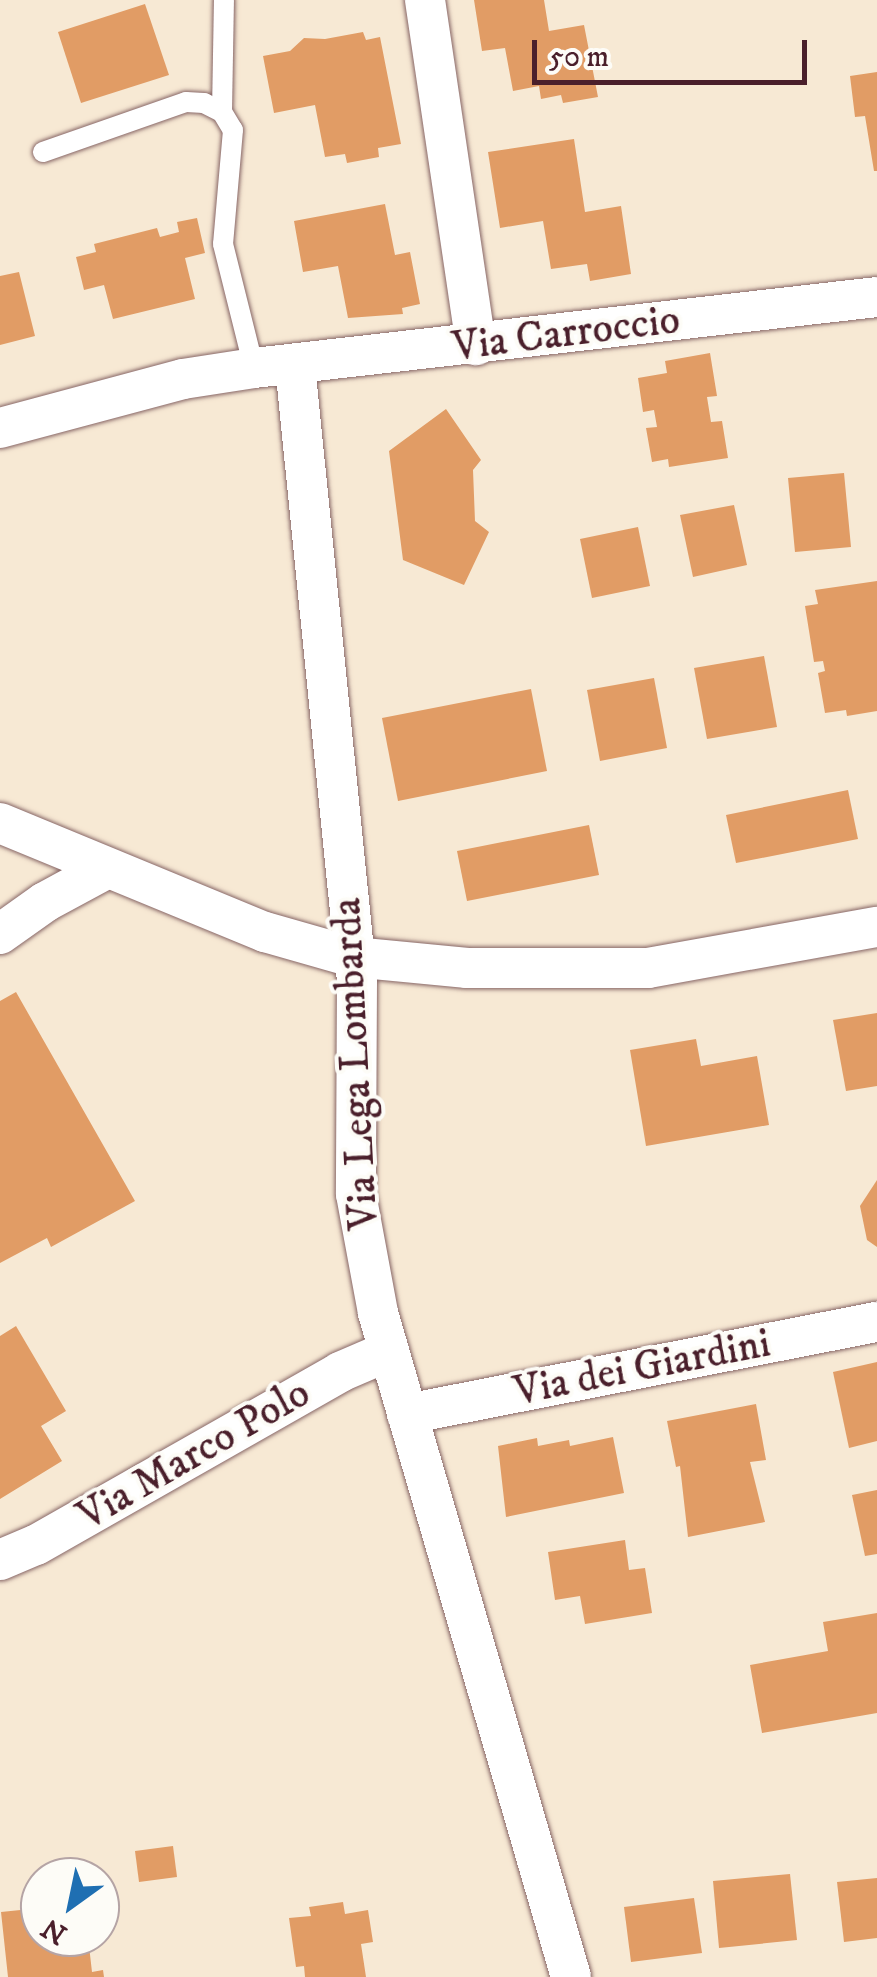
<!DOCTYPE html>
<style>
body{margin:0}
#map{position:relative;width:877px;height:1977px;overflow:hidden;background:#f7e9d4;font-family:"IM FELL DW Pica",serif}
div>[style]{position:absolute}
.building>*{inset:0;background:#e19c65}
.roads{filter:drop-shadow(0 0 2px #876666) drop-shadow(0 0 2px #876666)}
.service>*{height:20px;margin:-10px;padding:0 10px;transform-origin:10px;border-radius:10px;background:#fff}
.minor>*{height:40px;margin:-20px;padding:0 20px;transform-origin:20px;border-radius:20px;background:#fff}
span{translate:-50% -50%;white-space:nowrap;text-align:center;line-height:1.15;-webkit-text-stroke:8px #fdfcf7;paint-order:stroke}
.street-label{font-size:42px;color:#4a1f2b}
.north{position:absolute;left:20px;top:1857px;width:100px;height:100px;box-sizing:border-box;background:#fdfcf7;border:2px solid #b5a4a5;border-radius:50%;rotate:213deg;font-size:28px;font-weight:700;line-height:40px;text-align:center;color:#4a1f2b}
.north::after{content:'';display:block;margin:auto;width:35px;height:45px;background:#1f6fb2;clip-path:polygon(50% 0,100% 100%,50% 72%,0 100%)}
.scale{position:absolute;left:532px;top:40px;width:275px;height:45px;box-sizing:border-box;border:5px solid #4a1f2b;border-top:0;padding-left:12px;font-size:30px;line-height:35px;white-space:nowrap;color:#4a1f2b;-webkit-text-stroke:8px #fdfcf7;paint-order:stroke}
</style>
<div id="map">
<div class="building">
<div style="clip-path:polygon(474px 0,544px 0,549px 31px,584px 25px,598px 97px,563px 103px,561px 95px,541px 99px,539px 86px,513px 91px,505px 48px,482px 51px)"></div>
<div style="clip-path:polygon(145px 4px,169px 75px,81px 103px,58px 32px)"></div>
<div style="clip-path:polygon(363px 32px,366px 40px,380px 37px,401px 144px,378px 148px,379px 157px,347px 163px,345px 154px,325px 157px,315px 105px,274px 113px,263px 56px,290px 51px,304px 38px,325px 39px)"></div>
<div style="clip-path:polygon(877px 72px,877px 171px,874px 171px,865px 116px,855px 117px,850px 76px)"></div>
<div style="clip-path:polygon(574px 139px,585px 212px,621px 206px,631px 274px,590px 281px,587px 264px,551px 269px,543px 221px,500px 228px,488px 152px)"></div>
<div style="clip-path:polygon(385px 204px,395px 255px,410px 252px,420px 304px,402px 308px,403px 314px,348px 318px,338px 266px,303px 272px,294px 221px)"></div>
<div style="clip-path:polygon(197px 218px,205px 253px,185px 258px,195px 299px,113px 319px,104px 285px,84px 290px,76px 257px,96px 252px,94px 244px,157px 228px,160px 237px,179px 232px,177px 222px)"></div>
<div style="clip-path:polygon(19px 272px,35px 336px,0 345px,0 276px)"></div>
<div style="clip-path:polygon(710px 353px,717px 396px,707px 397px,711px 422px,722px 421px,728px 458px,669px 467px,668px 459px,652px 462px,646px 428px,657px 427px,654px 410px,643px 412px,638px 378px,667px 373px,665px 361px)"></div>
<div style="clip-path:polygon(446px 409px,481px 460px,473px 470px,475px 521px,489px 532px,464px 585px,403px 560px,389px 451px)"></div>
<div style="clip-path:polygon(844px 473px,851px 547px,795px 552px,788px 478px)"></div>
<div style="clip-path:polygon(734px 505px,747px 565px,693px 577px,680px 515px)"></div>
<div style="clip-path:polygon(638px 527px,650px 586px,592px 598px,580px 539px)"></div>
<div style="clip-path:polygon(877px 581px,877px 711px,847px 716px,846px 710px,825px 713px,818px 673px,825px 671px,823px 661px,814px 662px,805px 606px,818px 604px,815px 590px)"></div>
<div style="clip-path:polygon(764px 656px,777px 727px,707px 739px,694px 668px)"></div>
<div style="clip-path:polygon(654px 678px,667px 748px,600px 761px,587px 690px)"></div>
<div style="clip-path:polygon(531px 689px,547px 771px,398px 801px,382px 718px)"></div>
<div style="clip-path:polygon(848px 790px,858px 839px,736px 863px,726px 815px)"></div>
<div style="clip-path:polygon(589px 825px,599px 875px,467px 901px,457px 851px)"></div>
<div style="clip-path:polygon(16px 992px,135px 1201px,51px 1247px,47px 1238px,0 1263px,0 1001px)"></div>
<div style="clip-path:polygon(877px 1013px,877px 1086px,846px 1091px,833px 1020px)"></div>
<div style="clip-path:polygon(696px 1039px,701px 1066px,757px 1056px,769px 1125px,646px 1146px,630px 1050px)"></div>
<div style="clip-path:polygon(877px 1180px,877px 1247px,867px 1240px,860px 1206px)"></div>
<div style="clip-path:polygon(16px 1326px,66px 1411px,41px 1426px,62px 1461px,0 1499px,0 1336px)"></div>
<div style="clip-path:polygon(877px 1362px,877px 1441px,849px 1448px,833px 1372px)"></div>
<div style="clip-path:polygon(756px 1404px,766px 1460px,750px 1462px,765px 1522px,688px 1537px,680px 1466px,676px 1467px,667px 1421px)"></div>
<div style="clip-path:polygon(613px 1437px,624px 1493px,506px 1517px,498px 1446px,537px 1438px,538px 1446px,569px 1440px,570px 1446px)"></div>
<div style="clip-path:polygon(877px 1490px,877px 1554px,865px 1556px,852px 1495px)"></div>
<div style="clip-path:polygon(625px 1540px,629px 1570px,645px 1568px,652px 1613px,585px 1624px,580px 1596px,555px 1600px,548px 1552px)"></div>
<div style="clip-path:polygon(877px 1613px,877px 1713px,762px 1733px,750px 1665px,828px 1651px,823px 1622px)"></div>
<div style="clip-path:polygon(173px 1846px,177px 1877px,139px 1882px,135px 1851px)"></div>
<div style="clip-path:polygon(790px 1874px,797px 1940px,719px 1948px,713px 1881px)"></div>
<div style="clip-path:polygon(877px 1878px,877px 1938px,844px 1942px,837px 1882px)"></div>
<div style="clip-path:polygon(694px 1898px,702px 1953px,631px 1962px,624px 1907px)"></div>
<div style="clip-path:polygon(343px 1902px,345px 1914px,368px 1910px,373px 1942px,361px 1944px,366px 1977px,305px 1977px,304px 1966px,296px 1967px,289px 1918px,311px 1916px,309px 1907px)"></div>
<div style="clip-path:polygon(40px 1908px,40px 1937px,88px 1937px,92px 1972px,103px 1970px,104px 1977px,8px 1977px,1px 1912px)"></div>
</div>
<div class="roads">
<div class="service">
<div style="left:222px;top:112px;width:112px;rotate:-89deg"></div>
<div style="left:43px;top:152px;width:151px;rotate:-19.3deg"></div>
<div style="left:186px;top:102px;width:18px;rotate:3deg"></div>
<div style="left:204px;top:103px;width:20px;rotate:27deg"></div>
<div style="left:222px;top:112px;width:21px;rotate:59deg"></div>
<div style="left:233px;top:130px;width:114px;rotate:95deg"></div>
<div style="left:223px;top:244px;width:128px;rotate:76deg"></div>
</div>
<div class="minor">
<div style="left:425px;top:0;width:349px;rotate:81.6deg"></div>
<div style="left:295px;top:365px;width:619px;rotate:84.25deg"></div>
<div style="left:357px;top:981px;width:213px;rotate:90.3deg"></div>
<div style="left:356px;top:1194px;width:121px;rotate:79.5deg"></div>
<div style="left:378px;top:1313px;width:691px;rotate:73.79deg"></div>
<div style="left:0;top:428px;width:189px;rotate:-15deg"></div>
<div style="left:183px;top:379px;width:72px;rotate:-8.8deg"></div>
<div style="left:254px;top:368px;width:627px;rotate:-6.5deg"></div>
<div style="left:0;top:823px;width:287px;rotate:22.4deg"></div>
<div style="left:265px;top:932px;width:91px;rotate:15.9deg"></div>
<div style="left:353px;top:957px;width:115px;rotate:5.5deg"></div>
<div style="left:467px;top:968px;width:181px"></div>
<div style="left:648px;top:968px;width:233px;rotate:-10.2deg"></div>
<div style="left:0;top:934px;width:55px;rotate:-35.4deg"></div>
<div style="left:45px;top:902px;width:69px;rotate:-28.4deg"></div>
<div style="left:407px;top:1414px;width:479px;rotate:-11.1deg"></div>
<div style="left:0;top:1560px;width:39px;rotate:-23deg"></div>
<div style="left:36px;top:1545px;width:350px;rotate:-29.6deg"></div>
<div style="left:340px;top:1372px;width:53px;rotate:-23.2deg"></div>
</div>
</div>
<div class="street-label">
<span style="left:566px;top:334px;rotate:-7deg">Via Carroccio</span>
<span style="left:356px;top:1064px;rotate:-93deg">Via Lega Lombarda</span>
<span style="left:642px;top:1368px;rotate:-11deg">Via dei Giardini</span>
<span style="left:194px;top:1455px;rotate:-30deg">Via Marco Polo</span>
</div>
<div class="north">N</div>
<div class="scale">50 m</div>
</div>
